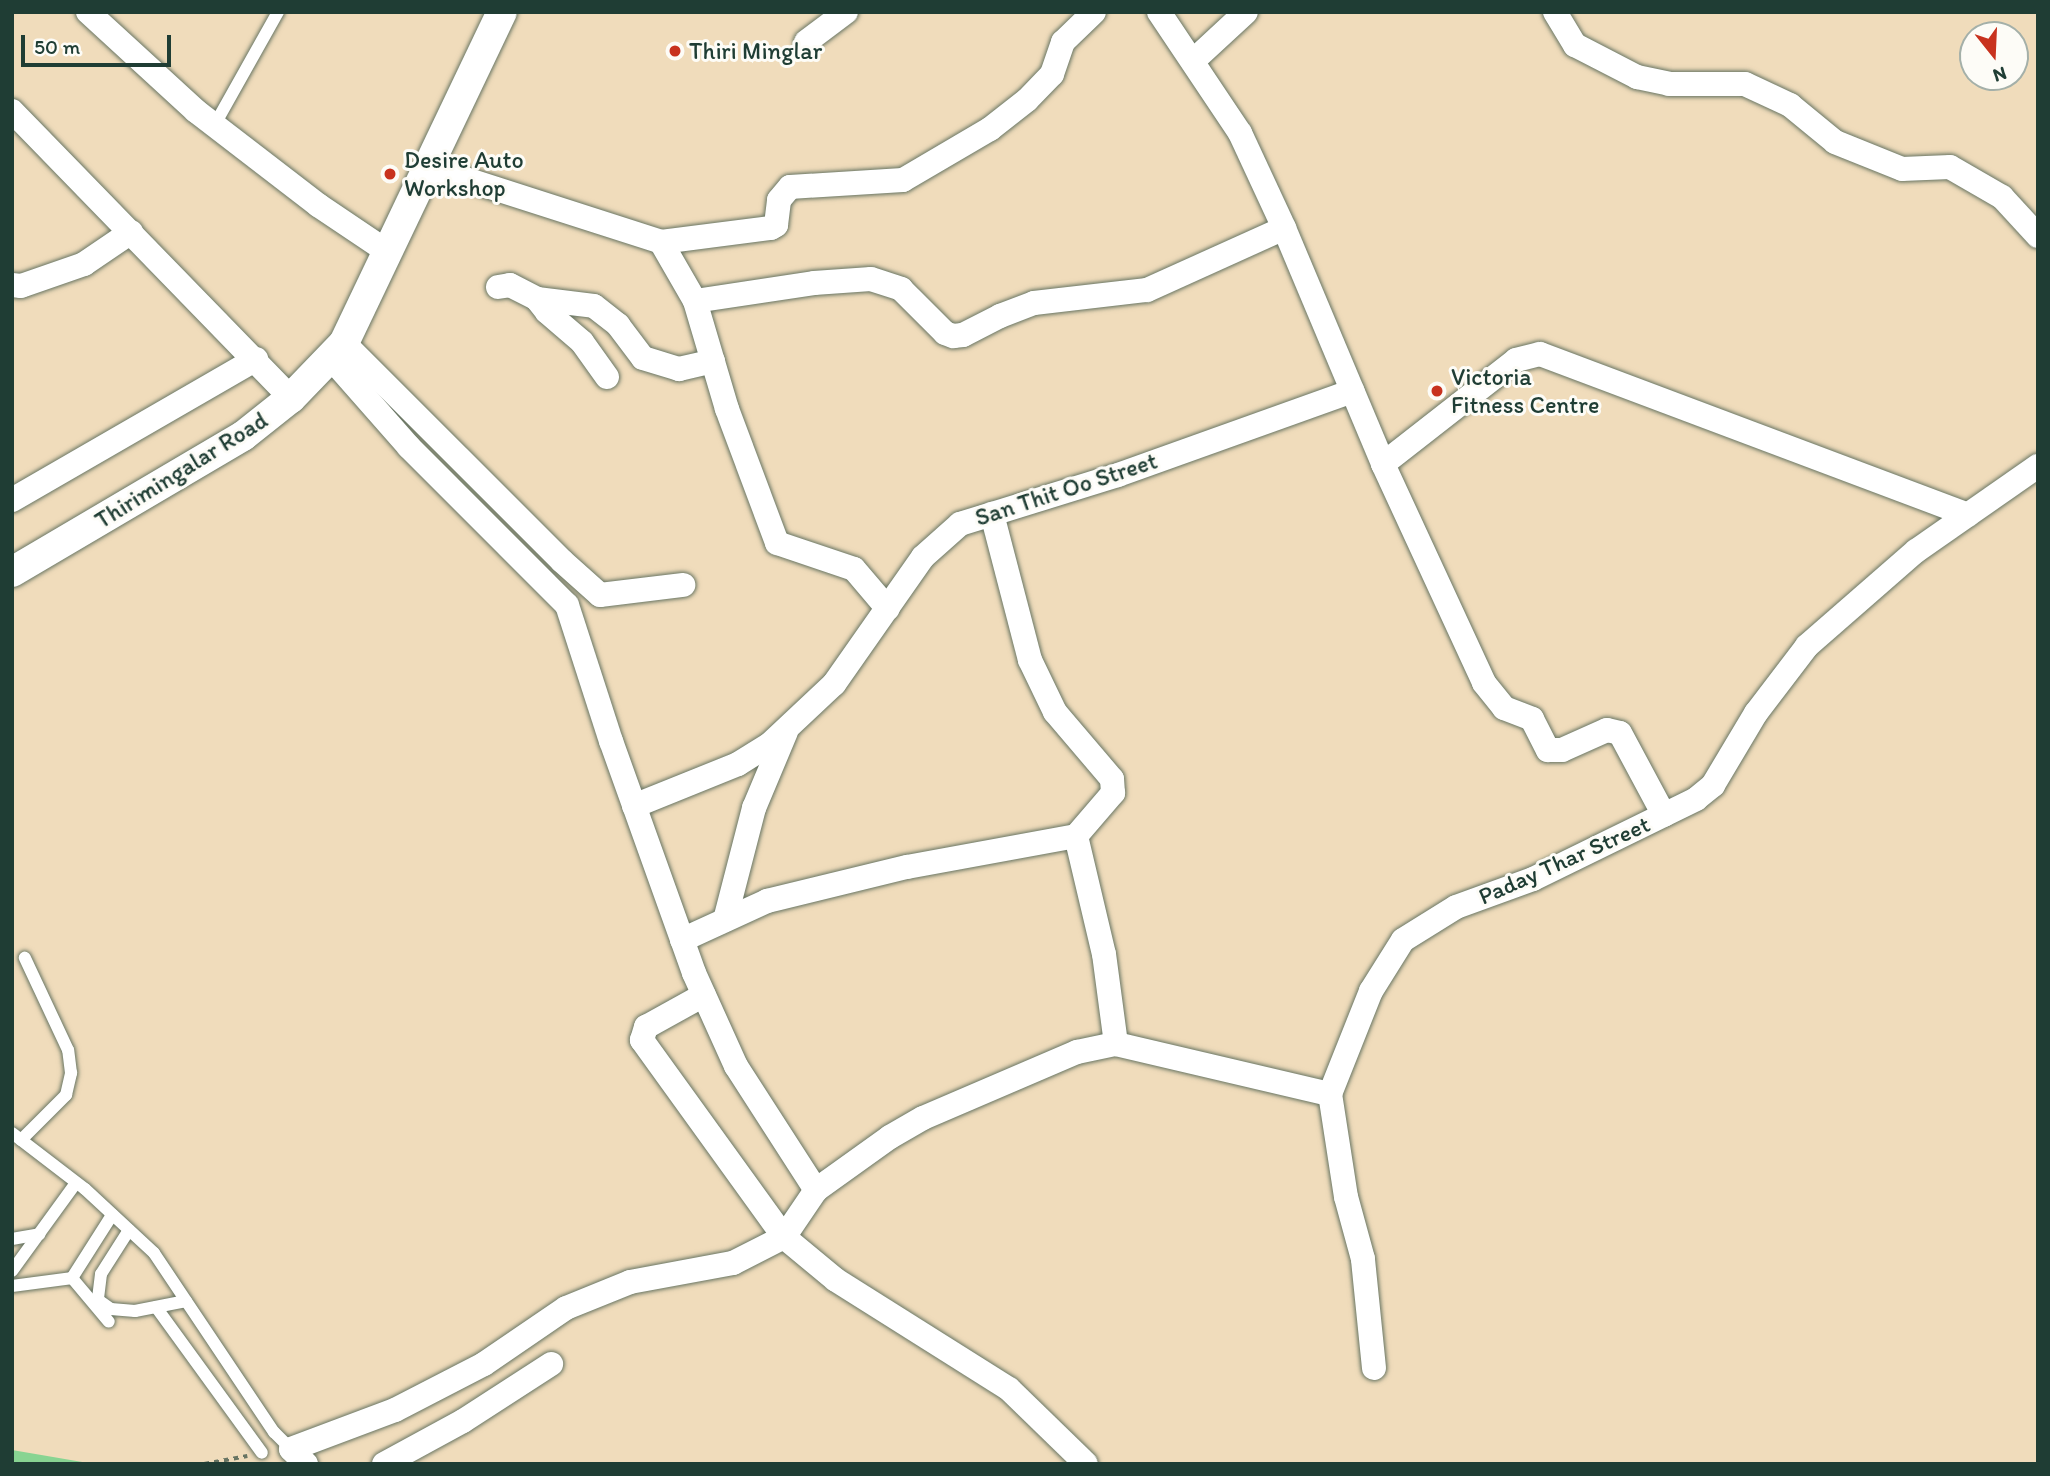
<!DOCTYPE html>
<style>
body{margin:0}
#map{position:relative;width:2050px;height:1476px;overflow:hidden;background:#f0dcbb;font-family:Itim,sans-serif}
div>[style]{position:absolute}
.green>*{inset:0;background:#88d492}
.path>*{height:3.5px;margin-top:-1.75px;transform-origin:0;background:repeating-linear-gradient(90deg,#687563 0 5px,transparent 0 10px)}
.roads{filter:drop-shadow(0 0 2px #687563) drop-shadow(0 0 2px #687563)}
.service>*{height:12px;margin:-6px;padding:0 6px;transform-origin:6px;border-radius:6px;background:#fff}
.minor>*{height:24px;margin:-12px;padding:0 12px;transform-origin:12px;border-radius:12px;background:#fff}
.tertiary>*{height:30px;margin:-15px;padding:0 15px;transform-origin:15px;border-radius:15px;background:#fff}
.dots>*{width:19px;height:19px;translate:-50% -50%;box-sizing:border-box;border:4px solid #fdfcf7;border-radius:50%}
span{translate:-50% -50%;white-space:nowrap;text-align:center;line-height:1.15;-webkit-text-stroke:6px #fdfcf7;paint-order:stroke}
.poi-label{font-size:24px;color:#1f3d34}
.left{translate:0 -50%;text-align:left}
.street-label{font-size:24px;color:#1f3d34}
.frame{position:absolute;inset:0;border:14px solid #1f3d34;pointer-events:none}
.north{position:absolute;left:1959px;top:21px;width:70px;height:70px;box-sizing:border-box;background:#fdfcf7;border:2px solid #a4b0a9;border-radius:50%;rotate:162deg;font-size:19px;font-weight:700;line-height:28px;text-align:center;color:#1f3d34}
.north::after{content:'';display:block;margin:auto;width:24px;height:32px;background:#c8321e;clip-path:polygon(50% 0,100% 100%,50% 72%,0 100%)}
.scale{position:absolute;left:21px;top:35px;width:150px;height:32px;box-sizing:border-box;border:4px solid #1f3d34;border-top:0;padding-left:9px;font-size:21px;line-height:24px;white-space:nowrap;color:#1f3d34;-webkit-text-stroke:5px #fdfcf7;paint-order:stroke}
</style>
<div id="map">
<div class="green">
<div style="clip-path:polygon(12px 1450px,94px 1464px,12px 1464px)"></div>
</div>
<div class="path">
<div style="left:204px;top:1464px;width:44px;rotate:-10.5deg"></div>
</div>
<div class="roads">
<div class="service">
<div style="left:214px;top:126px;width:131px;rotate:-60.7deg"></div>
<div style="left:12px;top:1133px;width:92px;rotate:37.5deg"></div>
<div style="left:85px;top:1189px;width:94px;rotate:42.8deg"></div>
<div style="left:154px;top:1253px;width:216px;rotate:56.2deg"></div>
<div style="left:274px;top:1432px;width:24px;rotate:45deg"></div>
<div style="left:21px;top:1140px;width:64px;rotate:-45deg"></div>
<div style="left:66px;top:1095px;width:23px;rotate:-77deg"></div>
<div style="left:71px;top:1073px;width:23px;rotate:-97deg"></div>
<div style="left:68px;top:1050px;width:102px;rotate:-115.1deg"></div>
<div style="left:129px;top:1230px;width:52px;rotate:122.5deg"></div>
<div style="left:101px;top:1274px;width:26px;rotate:97deg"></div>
<div style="left:98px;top:1300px;width:16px;rotate:35deg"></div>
<div style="left:111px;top:1309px;width:24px;rotate:5deg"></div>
<div style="left:135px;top:1311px;width:52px;rotate:-11.1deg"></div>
<div style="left:12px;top:1239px;width:28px;rotate:-10deg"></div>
<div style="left:12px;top:1271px;width:109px;rotate:-54deg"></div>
<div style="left:72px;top:1278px;width:57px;rotate:49.9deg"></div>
<div style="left:12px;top:1286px;width:61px;rotate:-7.6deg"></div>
<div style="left:72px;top:1278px;width:75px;rotate:-57.6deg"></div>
<div style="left:156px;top:1307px;width:180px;rotate:54deg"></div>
</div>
<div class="minor">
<div style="left:88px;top:12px;width:147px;rotate:42.5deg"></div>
<div style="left:196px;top:111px;width:154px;rotate:37.6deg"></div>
<div style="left:318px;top:205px;width:84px;rotate:33.9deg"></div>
<div style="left:1159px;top:12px;width:146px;rotate:56.2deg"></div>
<div style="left:1240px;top:133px;width:105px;rotate:65.1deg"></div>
<div style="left:1284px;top:228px;width:256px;rotate:67.2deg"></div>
<div style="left:1383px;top:464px;width:241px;rotate:65.2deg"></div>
<div style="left:1484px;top:683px;width:32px;rotate:51deg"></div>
<div style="left:1504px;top:708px;width:30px;rotate:21deg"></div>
<div style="left:1532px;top:719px;width:35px;rotate:63deg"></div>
<div style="left:1548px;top:750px;width:14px"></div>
<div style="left:1562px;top:750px;width:49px;rotate:-24deg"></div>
<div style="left:1607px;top:730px;width:13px;rotate:13deg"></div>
<div style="left:1620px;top:733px;width:93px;rotate:61.8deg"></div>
<div style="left:1555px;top:12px;width:39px;rotate:59deg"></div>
<div style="left:1575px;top:45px;width:70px;rotate:27.3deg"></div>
<div style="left:1637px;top:77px;width:33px;rotate:12deg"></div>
<div style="left:1669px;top:84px;width:76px"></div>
<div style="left:1745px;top:84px;width:50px;rotate:25deg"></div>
<div style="left:1790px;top:105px;width:58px;rotate:39.4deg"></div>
<div style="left:1835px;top:142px;width:72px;rotate:21.9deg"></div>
<div style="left:1902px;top:169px;width:48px;rotate:-2.4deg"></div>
<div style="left:1950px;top:167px;width:60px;rotate:30deg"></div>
<div style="left:2002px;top:197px;width:53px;rotate:47.3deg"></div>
<div style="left:806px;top:42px;width:50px;rotate:-36.9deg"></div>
<div style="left:1193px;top:61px;width:72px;rotate:-42.8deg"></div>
<div style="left:12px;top:111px;width:400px;rotate:45.8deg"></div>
<div style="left:428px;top:167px;width:245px;rotate:17.8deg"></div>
<div style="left:661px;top:242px;width:111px;rotate:-7.3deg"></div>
<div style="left:771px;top:228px;width:6px;rotate:-31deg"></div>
<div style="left:776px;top:225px;width:25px;rotate:-83deg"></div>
<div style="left:779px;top:200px;width:17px;rotate:-50deg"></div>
<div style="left:790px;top:187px;width:113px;rotate:-3.5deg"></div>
<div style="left:903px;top:180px;width:101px;rotate:-30.4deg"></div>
<div style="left:990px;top:129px;width:47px;rotate:-38.1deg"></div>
<div style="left:1027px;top:100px;width:36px;rotate:-46deg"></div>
<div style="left:1052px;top:74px;width:34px;rotate:-71deg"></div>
<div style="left:1063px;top:42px;width:43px;rotate:-44.1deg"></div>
<div style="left:661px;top:242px;width:68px;rotate:60deg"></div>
<div style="left:695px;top:301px;width:120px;rotate:-8.6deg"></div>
<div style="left:814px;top:283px;width:57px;rotate:-4deg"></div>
<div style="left:871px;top:279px;width:32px;rotate:18deg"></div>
<div style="left:901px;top:289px;width:62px;rotate:45deg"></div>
<div style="left:945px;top:333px;width:9px;rotate:21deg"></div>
<div style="left:953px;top:336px;width:10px;rotate:-6deg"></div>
<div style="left:963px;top:335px;width:42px;rotate:-27.2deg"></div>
<div style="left:1000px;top:316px;width:36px;rotate:-21deg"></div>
<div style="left:1034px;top:303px;width:114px;rotate:-6.6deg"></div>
<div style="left:1147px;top:290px;width:150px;rotate:-24.3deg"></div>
<div style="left:12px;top:285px;width:9px;rotate:6deg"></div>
<div style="left:21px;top:286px;width:67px;rotate:-19.2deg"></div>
<div style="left:84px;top:264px;width:57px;rotate:-34.2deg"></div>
<div style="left:498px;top:287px;width:12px;rotate:-9deg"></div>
<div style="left:510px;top:285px;width:30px;rotate:27deg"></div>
<div style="left:537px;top:299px;width:57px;rotate:7deg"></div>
<div style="left:594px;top:306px;width:31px;rotate:38deg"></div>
<div style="left:618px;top:325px;width:41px;rotate:52.9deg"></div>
<div style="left:643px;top:358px;width:38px;rotate:17deg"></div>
<div style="left:679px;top:369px;width:35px;rotate:-13deg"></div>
<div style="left:537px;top:299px;width:16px;rotate:52deg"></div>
<div style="left:547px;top:312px;width:46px;rotate:40.6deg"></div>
<div style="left:582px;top:342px;width:43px;rotate:54.5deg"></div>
<div style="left:695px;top:301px;width:113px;rotate:73.5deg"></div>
<div style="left:727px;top:409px;width:143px;rotate:69.5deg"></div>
<div style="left:777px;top:543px;width:81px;rotate:18.7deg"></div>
<div style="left:854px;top:569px;width:52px;rotate:49.6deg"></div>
<div style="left:344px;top:343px;width:308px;rotate:45deg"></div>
<div style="left:562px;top:561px;width:51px;rotate:41.8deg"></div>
<div style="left:600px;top:595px;width:84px;rotate:-6.9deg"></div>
<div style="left:330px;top:357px;width:120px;rotate:48.7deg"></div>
<div style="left:409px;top:447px;width:223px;rotate:45deg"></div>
<div style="left:567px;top:605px;width:143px;rotate:72.1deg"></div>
<div style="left:611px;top:741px;width:246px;rotate:70.3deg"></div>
<div style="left:694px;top:973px;width:102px;rotate:65.7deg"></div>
<div style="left:736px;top:1066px;width:148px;rotate:57.2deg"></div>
<div style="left:816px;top:1190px;width:57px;rotate:124.2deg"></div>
<div style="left:784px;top:1237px;width:67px;rotate:39.6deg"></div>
<div style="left:836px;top:1280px;width:204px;rotate:32.2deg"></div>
<div style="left:1009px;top:1389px;width:107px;rotate:44.2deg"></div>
<div style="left:1383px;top:464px;width:169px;rotate:-38deg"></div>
<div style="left:1516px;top:360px;width:25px;rotate:-14deg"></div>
<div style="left:1540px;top:354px;width:457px;rotate:20.6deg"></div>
<div style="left:12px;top:500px;width:282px;rotate:-30deg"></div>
<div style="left:634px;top:806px;width:112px;rotate:-22deg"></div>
<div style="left:738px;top:764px;width:38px;rotate:-32deg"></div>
<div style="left:770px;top:744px;width:88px;rotate:-43.2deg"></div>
<div style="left:834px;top:684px;width:155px;rotate:-55deg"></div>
<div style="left:923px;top:557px;width:50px;rotate:-41.7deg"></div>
<div style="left:960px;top:524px;width:165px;rotate:-17.2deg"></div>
<div style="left:1118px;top:475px;width:249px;rotate:-19.7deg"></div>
<div style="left:1076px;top:836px;width:121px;rotate:76.7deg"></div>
<div style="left:1104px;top:954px;width:91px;rotate:82.4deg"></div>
<div style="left:725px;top:920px;width:116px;rotate:-75.5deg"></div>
<div style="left:754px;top:808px;width:82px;rotate:-67.2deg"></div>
<div style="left:682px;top:940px;width:94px;rotate:-24.6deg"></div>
<div style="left:767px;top:901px;width:144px;rotate:-13.7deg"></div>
<div style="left:907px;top:867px;width:172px;rotate:-10.4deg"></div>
<div style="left:1076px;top:836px;width:57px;rotate:-49.3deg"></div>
<div style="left:1113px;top:793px;width:14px;rotate:-94deg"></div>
<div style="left:1112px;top:779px;width:88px;rotate:-130.4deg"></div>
<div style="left:1055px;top:712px;width:58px;rotate:-115.7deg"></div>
<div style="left:1030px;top:660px;width:151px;rotate:-104.6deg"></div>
<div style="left:816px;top:1190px;width:91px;rotate:-35.6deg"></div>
<div style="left:890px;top:1137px;width:38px;rotate:-30deg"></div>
<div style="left:923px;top:1118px;width:168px;rotate:-23.2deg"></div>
<div style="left:1077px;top:1052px;width:40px;rotate:-12deg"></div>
<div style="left:1116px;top:1044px;width:220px;rotate:13.2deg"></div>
<div style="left:1374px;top:1368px;width:110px;rotate:-95.8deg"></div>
<div style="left:1363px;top:1259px;width:64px;rotate:-105.3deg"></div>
<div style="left:1346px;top:1197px;width:104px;rotate:-98.8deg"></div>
<div style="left:1330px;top:1094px;width:111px;rotate:-68.3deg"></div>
<div style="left:1371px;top:991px;width:60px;rotate:-57.9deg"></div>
<div style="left:1403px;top:940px;width:62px;rotate:-31.9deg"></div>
<div style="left:1456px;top:907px;width:82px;rotate:-20deg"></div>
<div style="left:1533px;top:879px;width:182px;rotate:-26.1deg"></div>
<div style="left:1696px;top:799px;width:22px;rotate:-39deg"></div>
<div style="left:1713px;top:785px;width:84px;rotate:-59.2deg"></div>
<div style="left:1756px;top:713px;width:84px;rotate:-52.7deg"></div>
<div style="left:1807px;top:646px;width:145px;rotate:-41.1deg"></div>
<div style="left:1916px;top:551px;width:149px;rotate:-34.9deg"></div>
<div style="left:306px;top:1464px;width:21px;rotate:-135deg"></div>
<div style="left:291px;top:1449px;width:111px;rotate:-20.6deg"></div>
<div style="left:395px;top:1410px;width:100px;rotate:-27.3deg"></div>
<div style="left:484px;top:1364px;width:99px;rotate:-34.3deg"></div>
<div style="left:566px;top:1308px;width:69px;rotate:-22.1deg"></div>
<div style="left:630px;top:1282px;width:105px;rotate:-10.5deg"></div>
<div style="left:733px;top:1263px;width:57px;rotate:-27deg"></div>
<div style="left:784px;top:1237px;width:243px;rotate:-125.8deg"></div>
<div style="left:642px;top:1040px;width:14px;rotate:-73deg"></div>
<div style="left:646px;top:1027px;width:66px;rotate:-28.9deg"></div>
<div style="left:384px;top:1464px;width:90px;rotate:-28.6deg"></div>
<div style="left:463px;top:1421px;width:105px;rotate:-32.9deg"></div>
</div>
<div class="tertiary">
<div style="left:12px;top:572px;width:268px;rotate:-30.5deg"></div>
<div style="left:243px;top:436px;width:61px;rotate:-38.4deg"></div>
<div style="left:291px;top:398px;width:76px;rotate:-46.1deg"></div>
<div style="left:344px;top:343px;width:367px;rotate:-64.5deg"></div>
</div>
</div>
<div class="dots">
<div style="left:675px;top:51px;background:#c8321e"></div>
<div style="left:390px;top:174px;background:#c8321e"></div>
<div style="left:1437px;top:391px;background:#c8321e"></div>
</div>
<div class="poi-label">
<span class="left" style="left:689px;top:51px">Thiri Minglar</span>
<span class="left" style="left:404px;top:174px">Desire Auto<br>Workshop</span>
<span class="left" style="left:1451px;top:391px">Victoria<br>Fitness Centre</span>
</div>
<div class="street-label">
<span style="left:181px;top:470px;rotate:-32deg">Thirimingalar Road</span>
<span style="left:1066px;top:489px;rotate:-18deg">San Thit Oo Street</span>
<span style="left:1564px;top:860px;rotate:-24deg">Paday Thar Street</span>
</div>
<div class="frame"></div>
<div class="north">N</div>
<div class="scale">50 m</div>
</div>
